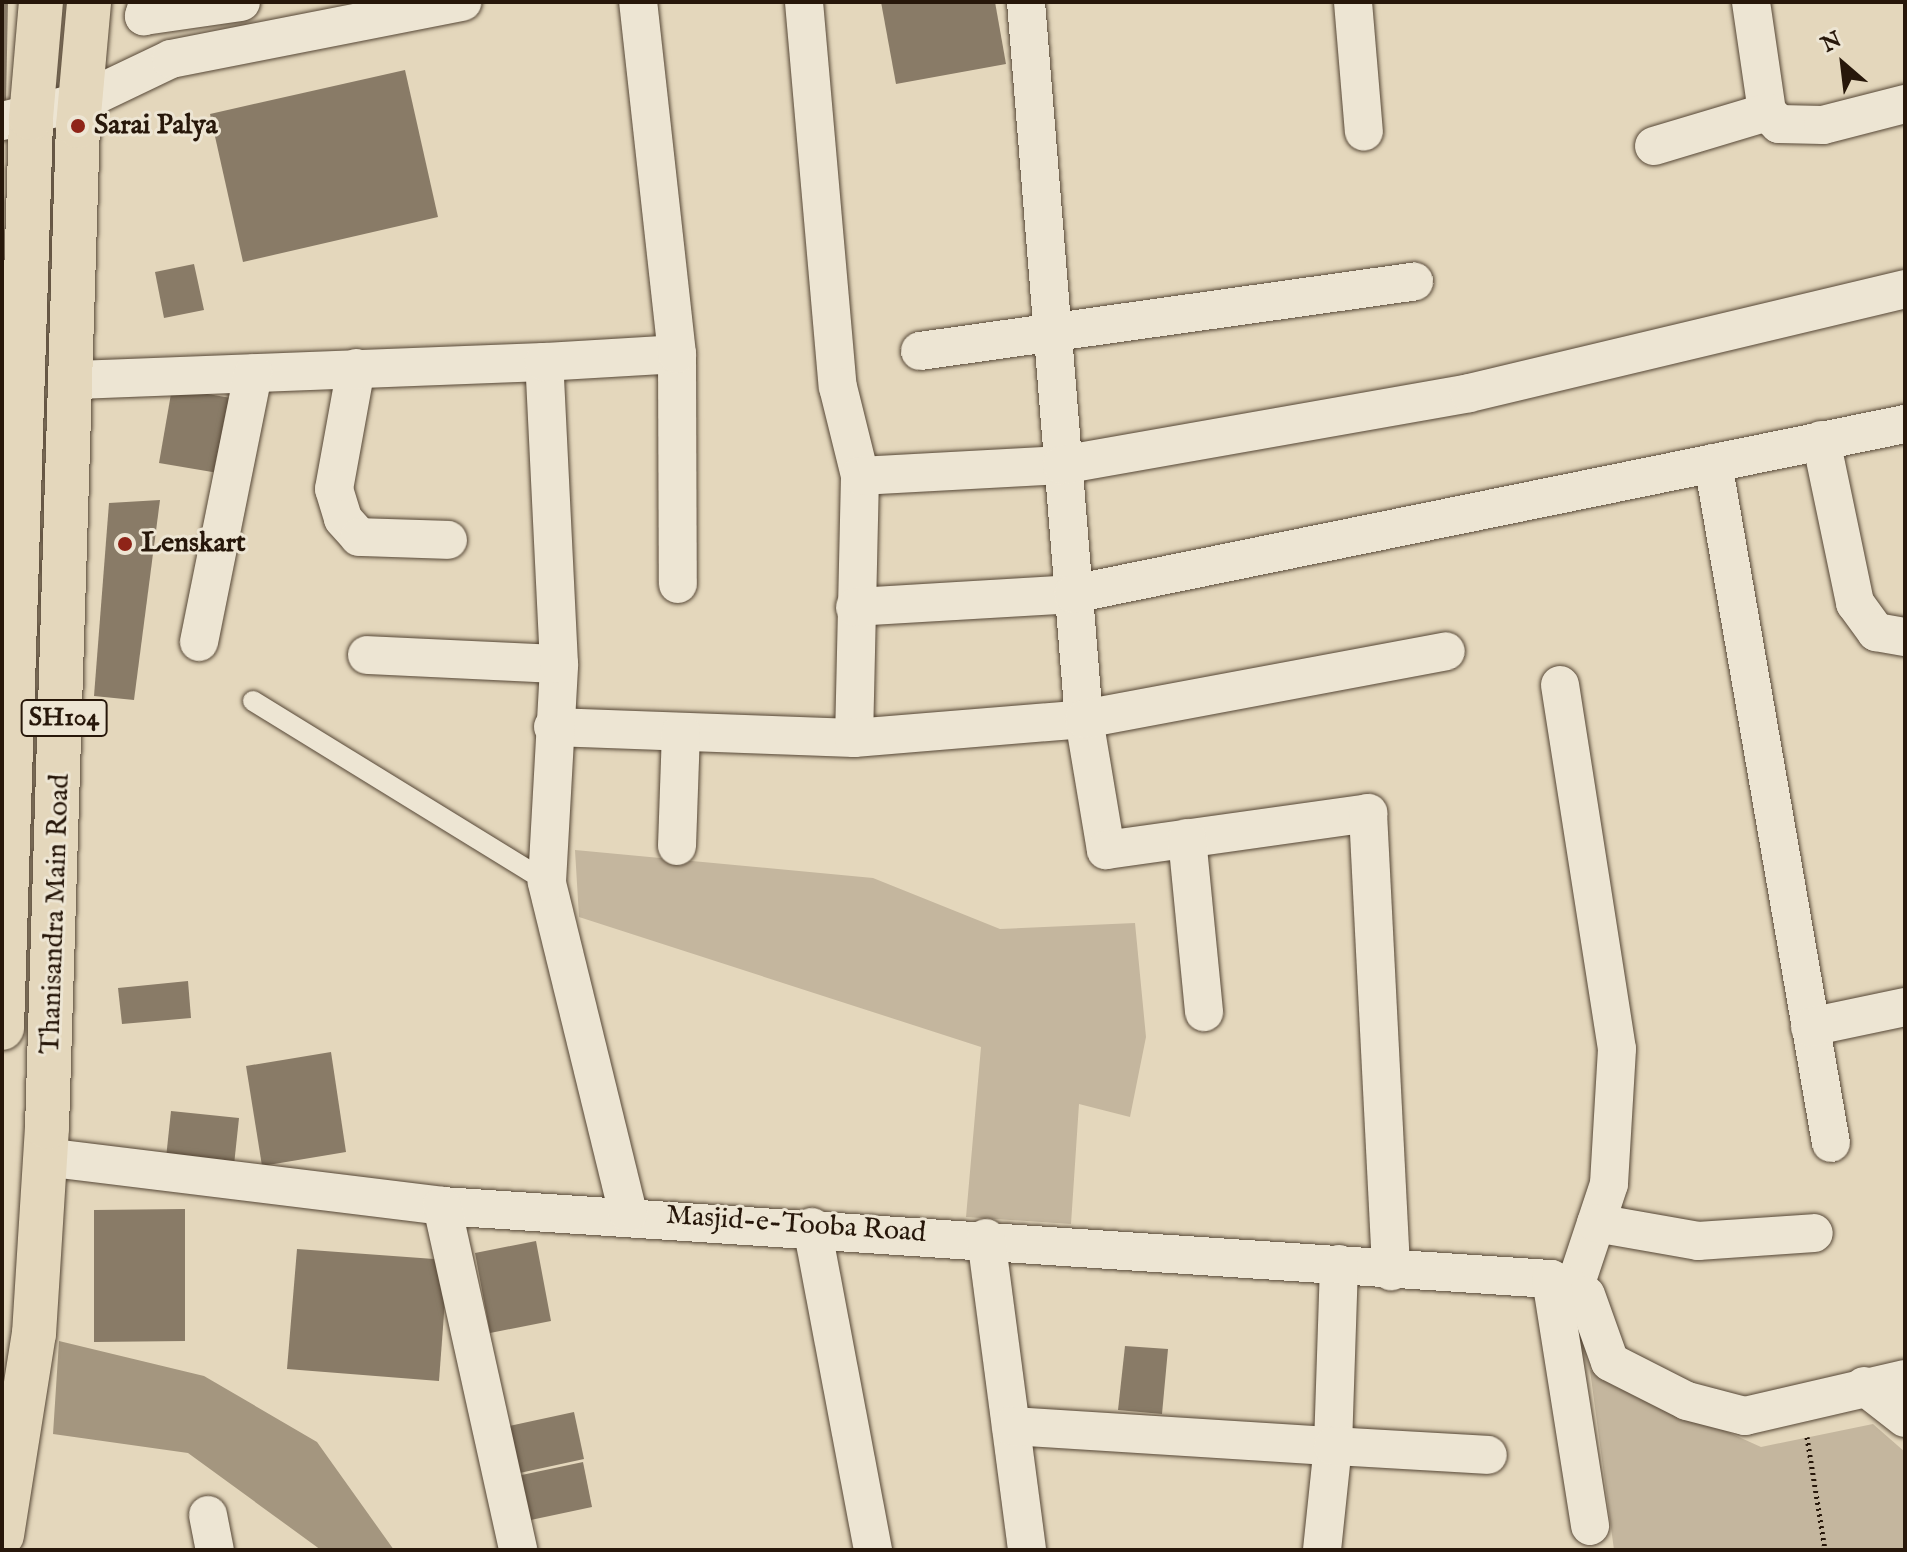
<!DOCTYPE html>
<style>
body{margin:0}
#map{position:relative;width:1907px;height:1552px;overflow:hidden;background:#e4d7bc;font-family:"IM FELL English",serif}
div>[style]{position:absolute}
.green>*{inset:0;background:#c4b69e}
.water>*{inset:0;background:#a4967f}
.building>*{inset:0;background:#897b67}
.path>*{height:5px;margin-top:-2.5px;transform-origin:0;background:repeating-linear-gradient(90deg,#27170a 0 2px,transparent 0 6px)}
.roads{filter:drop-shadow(0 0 2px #564736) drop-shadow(0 0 2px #564736)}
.service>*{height:20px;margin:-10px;padding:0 10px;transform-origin:10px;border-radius:10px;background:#ede5d3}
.minor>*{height:38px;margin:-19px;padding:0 19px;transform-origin:19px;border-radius:19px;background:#ede5d3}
.primary>*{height:44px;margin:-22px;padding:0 22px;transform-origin:22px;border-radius:22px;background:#e4d7bc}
.dots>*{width:22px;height:22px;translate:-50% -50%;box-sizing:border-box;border:4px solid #ede5d3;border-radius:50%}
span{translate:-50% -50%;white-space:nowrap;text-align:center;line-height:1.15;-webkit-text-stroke:6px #ede5d3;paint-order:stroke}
.shield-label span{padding:2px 6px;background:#ede5d3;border:2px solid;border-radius:6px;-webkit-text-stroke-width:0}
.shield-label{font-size:26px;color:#27170a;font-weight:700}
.poi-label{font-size:28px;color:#27170a;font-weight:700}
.left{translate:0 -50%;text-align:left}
.street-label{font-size:28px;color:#27170a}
.frame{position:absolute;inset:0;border:4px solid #27170a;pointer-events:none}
.north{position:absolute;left:1803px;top:24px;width:80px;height:80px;-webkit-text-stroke:6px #ede5d3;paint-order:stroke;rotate:332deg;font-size:22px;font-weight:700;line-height:32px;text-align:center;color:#27170a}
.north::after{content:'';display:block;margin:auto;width:28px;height:36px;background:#27170a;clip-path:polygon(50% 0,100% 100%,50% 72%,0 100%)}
</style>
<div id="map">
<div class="green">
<div style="clip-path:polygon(575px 850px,873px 878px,1000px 929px,1135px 923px,1146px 1037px,1130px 1117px,1079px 1104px,1071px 1224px,966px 1217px,981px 1047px,579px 917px)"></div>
<div style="clip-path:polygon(1590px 1370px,1761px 1447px,1873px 1424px,1905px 1452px,1905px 1550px,1614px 1550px)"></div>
</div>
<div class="water">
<div style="clip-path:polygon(59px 1341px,204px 1376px,317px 1442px,394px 1550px,321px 1550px,188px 1453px,53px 1434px)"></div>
</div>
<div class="building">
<div style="clip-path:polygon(2px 2px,8px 2px,6px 102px,2px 102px)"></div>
<div style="clip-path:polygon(881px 2px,995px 2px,1006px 64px,896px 84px)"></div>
<div style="clip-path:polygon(405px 70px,438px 217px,243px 262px,210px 114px)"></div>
<div style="clip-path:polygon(194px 264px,204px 310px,164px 318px,155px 272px)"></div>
<div style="clip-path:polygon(172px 388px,243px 400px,230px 475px,159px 463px)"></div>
<div style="clip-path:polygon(160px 500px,134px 700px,94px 696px,109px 503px)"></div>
<div style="clip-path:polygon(188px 981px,191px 1018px,122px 1024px,118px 988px)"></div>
<div style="clip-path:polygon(331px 1052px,346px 1152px,262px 1166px,246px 1066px)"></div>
<div style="clip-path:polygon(171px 1111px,239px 1118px,234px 1165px,166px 1158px)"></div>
<div style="clip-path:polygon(185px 1209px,185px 1341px,94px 1342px,94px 1210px)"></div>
<div style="clip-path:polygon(536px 1241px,551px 1321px,490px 1333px,475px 1253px)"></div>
<div style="clip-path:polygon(297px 1249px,448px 1260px,439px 1381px,287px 1369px)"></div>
<div style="clip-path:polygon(1125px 1346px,1168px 1349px,1162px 1414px,1118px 1410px)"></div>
<div style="clip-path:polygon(574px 1412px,584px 1459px,515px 1474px,505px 1427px)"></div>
<div style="clip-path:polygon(583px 1462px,592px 1507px,526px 1521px,517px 1476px)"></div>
</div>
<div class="path">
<div style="left:1807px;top:1437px;width:114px;rotate:80.9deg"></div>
</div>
<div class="roads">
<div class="service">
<div style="left:253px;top:701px;width:345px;rotate:31.6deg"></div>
</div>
<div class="minor">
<div style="left:148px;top:2px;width:15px;rotate:106deg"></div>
<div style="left:144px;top:16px;width:98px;rotate:-8.2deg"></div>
<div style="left:804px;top:2px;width:386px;rotate:85deg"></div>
<div style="left:838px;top:387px;width:92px;rotate:76.1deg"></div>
<div style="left:860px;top:476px;width:262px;rotate:91.3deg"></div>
<div style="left:1026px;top:2px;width:719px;rotate:85.38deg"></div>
<div style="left:1084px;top:719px;width:133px;rotate:80.5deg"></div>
<div style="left:1106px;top:850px;width:265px;rotate:-8deg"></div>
<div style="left:1368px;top:813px;width:459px;rotate:87.1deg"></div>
<div style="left:1353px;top:2px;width:130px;rotate:85.2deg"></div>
<div style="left:1751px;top:2px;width:111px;rotate:81.7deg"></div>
<div style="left:1767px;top:112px;width:17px;rotate:45deg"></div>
<div style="left:1779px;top:124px;width:44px;rotate:1.3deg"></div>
<div style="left:1823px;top:125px;width:85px;rotate:-14.4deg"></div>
<div style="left:2px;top:121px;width:81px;rotate:-13.5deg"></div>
<div style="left:81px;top:102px;width:100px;rotate:-25.5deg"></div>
<div style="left:171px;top:59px;width:297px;rotate:-11.1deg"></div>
<div style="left:1654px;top:146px;width:118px;rotate:-16.7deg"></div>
<div style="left:920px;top:351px;width:499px;rotate:-8deg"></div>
<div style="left:677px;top:354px;width:230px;rotate:89.8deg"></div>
<div style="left:356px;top:368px;width:123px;rotate:100.3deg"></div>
<div style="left:334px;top:489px;width:31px;rotate:73deg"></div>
<div style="left:343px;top:519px;width:24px;rotate:48deg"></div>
<div style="left:359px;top:537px;width:89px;rotate:1.9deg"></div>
<div style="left:76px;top:380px;width:468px;rotate:-2.2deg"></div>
<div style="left:1821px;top:440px;width:167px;rotate:78.2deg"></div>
<div style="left:1855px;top:603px;width:36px;rotate:54deg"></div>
<div style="left:1876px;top:632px;width:29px;rotate:10deg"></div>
<div style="left:1713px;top:463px;width:690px;rotate:80.16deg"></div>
<div style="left:860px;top:476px;width:202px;rotate:-3.1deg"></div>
<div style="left:1062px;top:465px;width:413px;rotate:-10deg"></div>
<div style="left:1469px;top:393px;width:448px;rotate:-13.4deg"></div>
<div style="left:855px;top:607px;width:218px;rotate:-3.4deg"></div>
<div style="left:1073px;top:594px;width:849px;rotate:-11.55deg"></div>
<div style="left:199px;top:642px;width:274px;rotate:-78.6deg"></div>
<div style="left:367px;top:655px;width:192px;rotate:2.7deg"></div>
<div style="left:1560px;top:685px;width:368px;rotate:81.1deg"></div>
<div style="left:1617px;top:1049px;width:135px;rotate:93.4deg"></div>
<div style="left:1609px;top:1184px;width:111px;rotate:108.4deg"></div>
<div style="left:553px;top:727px;width:301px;rotate:2.1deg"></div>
<div style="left:854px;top:738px;width:231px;rotate:-4.7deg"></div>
<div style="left:1084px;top:719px;width:368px;rotate:-10.6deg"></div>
<div style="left:1187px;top:838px;width:175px;rotate:84.4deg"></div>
<div style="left:677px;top:846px;width:114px;rotate:-88deg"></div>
<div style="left:1810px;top:1027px;width:97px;rotate:-11.9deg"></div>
<div style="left:44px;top:1157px;width:401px;rotate:7deg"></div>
<div style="left:442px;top:1206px;width:1111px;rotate:3.77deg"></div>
<div style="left:1551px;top:1279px;width:38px;rotate:25deg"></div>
<div style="left:1586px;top:1295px;width:71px;rotate:70.3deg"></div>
<div style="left:1610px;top:1362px;width:86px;rotate:26.9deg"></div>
<div style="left:1687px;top:1401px;width:60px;rotate:14.5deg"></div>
<div style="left:1745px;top:1416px;width:164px;rotate:-13deg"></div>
<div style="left:442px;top:1206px;width:352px;rotate:77.5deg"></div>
<div style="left:628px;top:1213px;width:341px;rotate:-103.8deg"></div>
<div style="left:547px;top:882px;width:218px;rotate:-86.8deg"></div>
<div style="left:559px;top:664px;width:302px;rotate:-92.8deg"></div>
<div style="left:544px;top:362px;width:133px;rotate:-3.4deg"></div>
<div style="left:677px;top:354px;width:354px;rotate:-96.3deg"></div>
<div style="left:1596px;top:1223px;width:104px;rotate:10deg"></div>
<div style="left:1698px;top:1241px;width:116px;rotate:-3.9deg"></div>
<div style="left:812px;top:1227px;width:329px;rotate:79.3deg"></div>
<div style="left:986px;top:1238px;width:315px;rotate:82.5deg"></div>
<div style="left:1551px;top:1279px;width:250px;rotate:81deg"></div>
<div style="left:1864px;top:1386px;width:52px;rotate:38deg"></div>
<div style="left:1011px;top:1426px;width:323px;rotate:3.6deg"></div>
<div style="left:1333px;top:1446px;width:182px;rotate:-88.1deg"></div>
<div style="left:208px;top:1515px;width:36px;rotate:79deg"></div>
<div style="left:1322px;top:1550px;width:105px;rotate:-84deg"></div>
<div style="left:1333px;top:1446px;width:155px;rotate:3.3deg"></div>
</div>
<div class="primary">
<div style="left:2px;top:1028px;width:910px;rotate:-88.17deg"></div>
<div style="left:31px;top:118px;width:116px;rotate:-85.1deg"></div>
<div style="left:2px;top:1535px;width:204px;rotate:-81deg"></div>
<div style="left:34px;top:1334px;width:207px;rotate:-86.4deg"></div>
<div style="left:47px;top:1127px;width:1001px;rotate:-88.23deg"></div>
<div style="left:78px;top:126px;width:124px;rotate:-84.9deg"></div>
</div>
</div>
<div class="dots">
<div style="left:78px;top:126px;background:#8f2418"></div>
<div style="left:125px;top:544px;background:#8f2418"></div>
</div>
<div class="shield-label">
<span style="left:64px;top:718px">SH104</span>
</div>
<div class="poi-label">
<span class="left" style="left:94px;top:126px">Sarai Palya</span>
<span class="left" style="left:141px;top:544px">Lenskart</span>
</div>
<div class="street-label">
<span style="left:56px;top:914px;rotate:-88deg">Thanisandra Main Road</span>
<span style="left:796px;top:1225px;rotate:4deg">Masjid-e-Tooba Road</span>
</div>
<div class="frame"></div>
<div class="north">N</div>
</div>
